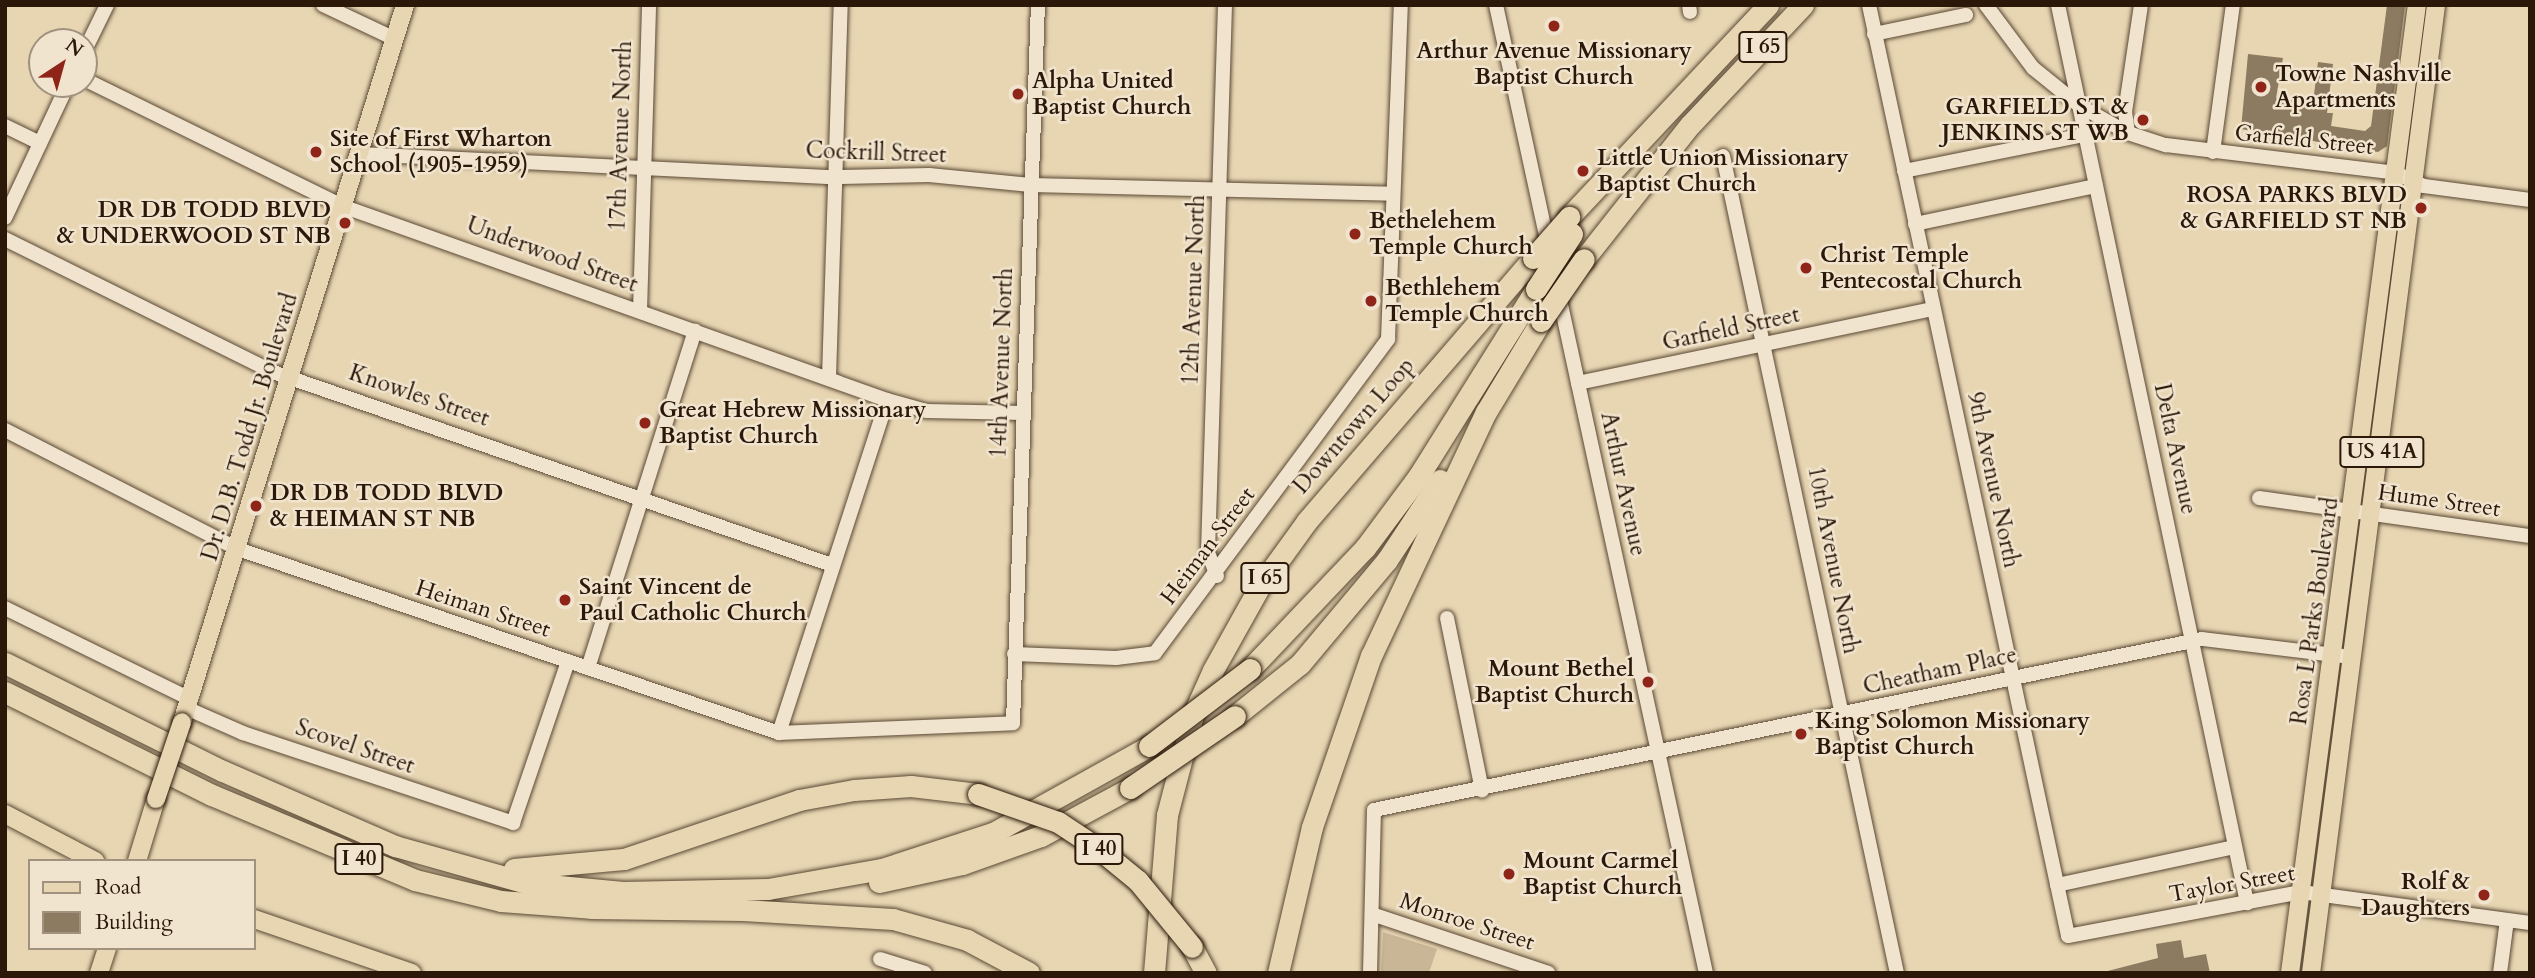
<!DOCTYPE html>
<style>
body{margin:0}
#map{position:relative;width:2535px;height:978px;overflow:hidden;background:#e8d6b3;font-family:Cardo,serif}
div>[style]{position:absolute}
.green>*{inset:0;background:#c8b696}
.building>*{inset:0;background:#8d7b61}
.roads{filter:drop-shadow(0 0 2px #5a4834) drop-shadow(0 0 2px #5a4834)}
.minor>*{height:14px;margin:-7px;padding:0 7px;transform-origin:7px;border-radius:7px;background:#f0e4ce}
.major>*{height:18px;margin:-9px;padding:0 9px;transform-origin:9px;border-radius:9px;background:#e8d6b3}
.highway>*{height:21px;margin:-10.5px;padding:0 10.5px;transform-origin:10.5px;border-radius:10.5px;background:#e8d6b3}
.bridges{filter:drop-shadow(0 0 2px #2b1809) drop-shadow(0 0 2px #2b1809)}
.major-bridge>*{height:18px;margin:-9px;padding:0 9px;transform-origin:9px;border-radius:9px;background:#e8d6b3}
.highway-bridge>*{height:21px;margin:-10.5px;padding:0 10.5px;transform-origin:10.5px;border-radius:10.5px;background:#e8d6b3}
.dots>*{width:19px;height:19px;translate:-50% -50%;box-sizing:border-box;border:4px solid #f0e4ce;border-radius:50%}
span{translate:-50% -50%;white-space:nowrap;text-align:center;line-height:1.15;-webkit-text-stroke:5px #f0e4ce;paint-order:stroke}
.shield-label span{padding:2px 5px;background:#f0e4ce;border:2px solid;border-radius:5px;-webkit-text-stroke-width:0}
.shield-label{font-size:21px;color:#2b1809;font-weight:700}
.poi-label{font-size:23px;color:#2b1809;font-weight:700}
.left{translate:0 -50%;text-align:left}
.right{translate:-100% -50%;text-align:right}
.street-label{font-size:23px;color:#2b1809}
.frame{position:absolute;inset:0;border:7px solid #2b1809;pointer-events:none}
.legend{position:absolute;left:28px;top:859px;width:228px;height:91px;box-sizing:border-box;background:#f0e4ce;border:2px solid #a1927f;margin:0;padding:9px 12px;list-style:none;font-size:21px;color:#2b1809}
.legend li{display:flex;align-items:center;gap:14px;height:35px}
.legend b{width:35px;border:2px solid #a1927f}
.north{position:absolute;left:28px;top:28px;width:70px;height:70px;box-sizing:border-box;background:#f0e4ce;border:2px solid #a1927f;border-radius:50%;rotate:36deg;font-size:19px;font-weight:700;line-height:28px;text-align:center;color:#2b1809}
.north::after{content:'';display:block;margin:auto;width:24px;height:32px;background:#8f2418;clip-path:polygon(50% 0,100% 100%,50% 72%,0 100%)}
</style>
<div id="map">
<div class="green">
<div style="clip-path:polygon(1383px 932px,1437px 949px,1429px 973px,1381px 973px)"></div>
</div>
<div class="building">
<div style="clip-path:polygon(2387px 5px,2405px 5px,2387px 146px,2378px 152px,2241px 129px,2248px 54px,2283px 58px,2276px 98px,2313px 103px,2318px 62px,2333px 64px,2327px 113px,2333px 113px,2331px 126px,2365px 131px,2371px 126px)"></div>
<div style="clip-path:polygon(2181px 940px,2184px 958px,2206px 954px,2210px 973px,2100px 973px,2158px 958px,2156px 944px)"></div>
</div>
<div class="roads">
<div class="minor">
<div style="left:323px;top:5px;width:80px;rotate:25.3deg"></div>
<div style="left:1496px;top:5px;width:991px;rotate:77.76deg"></div>
<div style="left:1689px;top:5px;width:7px;rotate:82deg"></div>
<div style="left:1869px;top:5px;width:952px;rotate:77.93deg"></div>
<div style="left:2068px;top:936px;width:237px;rotate:-10.7deg"></div>
<div style="left:2301px;top:892px;width:231px;rotate:7.7deg"></div>
<div style="left:1986px;top:5px;width:79px;rotate:53.3deg"></div>
<div style="left:2033px;top:68px;width:60px;rotate:39deg"></div>
<div style="left:2080px;top:106px;width:55px;rotate:29.4deg"></div>
<div style="left:2128px;top:133px;width:40px;rotate:18deg"></div>
<div style="left:2166px;top:145px;width:232px;rotate:6.9deg"></div>
<div style="left:2396px;top:173px;width:31px;rotate:25deg"></div>
<div style="left:2424px;top:186px;width:107px;rotate:7.5deg"></div>
<div style="left:2058px;top:5px;width:918px;rotate:78.11deg"></div>
<div style="left:1874px;top:34px;width:94px;rotate:-11.7deg"></div>
<div style="left:84px;top:52px;width:52px;rotate:-63.9deg"></div>
<div style="left:84px;top:79px;width:288px;rotate:26.2deg"></div>
<div style="left:342px;top:206px;width:578px;rotate:19.59deg"></div>
<div style="left:887px;top:400px;width:41px;rotate:15.4deg"></div>
<div style="left:927px;top:411px;width:97px;rotate:1.2deg"></div>
<div style="left:5px;top:126px;width:39px;rotate:26deg"></div>
<div style="left:2128px;top:133px;width:21px;rotate:-98deg"></div>
<div style="left:2125px;top:112px;width:108px;rotate:-81.5deg"></div>
<div style="left:2213px;top:152px;width:148px;rotate:-82.3deg"></div>
<div style="left:359px;top:154px;width:479px;rotate:2.8deg"></div>
<div style="left:837px;top:177px;width:92px;rotate:-1.2deg"></div>
<div style="left:929px;top:175px;width:102px;rotate:5.6deg"></div>
<div style="left:1031px;top:185px;width:362px;rotate:1.4deg"></div>
<div style="left:1723px;top:156px;width:835px;rotate:77.98deg"></div>
<div style="left:1904px;top:171px;width:184px;rotate:-11.3deg"></div>
<div style="left:5px;top:218px;width:148px;rotate:-64.8deg"></div>
<div style="left:1915px;top:224px;width:185px;rotate:-11.9deg"></div>
<div style="left:5px;top:239px;width:299px;rotate:26.4deg"></div>
<div style="left:273px;top:372px;width:591px;rotate:19.05deg"></div>
<div style="left:640px;top:311px;width:306px;rotate:-88.3deg"></div>
<div style="left:829px;top:377px;width:372px;rotate:-88.2deg"></div>
<div style="left:1578px;top:383px;width:363px;rotate:-11.8deg"></div>
<div style="left:5px;top:430px;width:262px;rotate:27.1deg"></div>
<div style="left:238px;top:549px;width:571px;rotate:18.78deg"></div>
<div style="left:779px;top:733px;width:234px;rotate:-2.4deg"></div>
<div style="left:1013px;top:723px;width:718px;rotate:-88.01deg"></div>
<div style="left:2259px;top:498px;width:274px;rotate:8deg"></div>
<div style="left:1217px;top:576px;width:26px;rotate:-111deg"></div>
<div style="left:1208px;top:552px;width:547px;rotate:-88.22deg"></div>
<div style="left:5px;top:608px;width:206px;rotate:26.2deg"></div>
<div style="left:1447px;top:618px;width:176px;rotate:78.5deg"></div>
<div style="left:1014px;top:654px;width:102px;rotate:2.2deg"></div>
<div style="left:1116px;top:658px;width:39px;rotate:-7deg"></div>
<div style="left:1155px;top:653px;width:391px;rotate:-53.4deg"></div>
<div style="left:1388px;top:339px;width:334px;rotate:-87.8deg"></div>
<div style="left:588px;top:668px;width:354px;rotate:-72.4deg"></div>
<div style="left:186px;top:708px;width:62px;rotate:23.7deg"></div>
<div style="left:243px;top:733px;width:285px;rotate:18.4deg"></div>
<div style="left:513px;top:823px;width:171px;rotate:-71.2deg"></div>
<div style="left:779px;top:733px;width:350px;rotate:-72deg"></div>
<div style="left:2057px;top:885px;width:182px;rotate:-12.1deg"></div>
<div style="left:1372px;top:914px;width:186px;rotate:18.5deg"></div>
<div style="left:880px;top:959px;width:47px;rotate:17.3deg"></div>
<div style="left:1370px;top:973px;width:163px;rotate:-88.6deg"></div>
<div style="left:1374px;top:810px;width:845px;rotate:-11.67deg"></div>
<div style="left:2202px;top:639px;width:141px;rotate:6.9deg"></div>
<div style="left:2500px;top:973px;width:53px;rotate:-82.5deg"></div>
</div>
<div class="major">
<div style="left:182px;top:722px;width:751px;rotate:-72.72deg"></div>
<div style="left:5px;top:814px;width:102px;rotate:27.6deg"></div>
<div style="left:137px;top:861px;width:65px;rotate:-73deg"></div>
<div style="left:254px;top:919px;width:167px;rotate:18.9deg"></div>
<div style="left:99px;top:973px;width:26px;rotate:-72deg"></div>
<div style="left:2290px;top:973px;width:976px;rotate:-82.53deg"></div>
<div style="left:2311px;top:973px;width:976px;rotate:-82.64deg"></div>
</div>
<div class="highway">
<div style="left:1569px;top:217px;width:291px;rotate:-46.8deg"></div>
<div style="left:1584px;top:259px;width:171px;rotate:-51.7deg"></div>
<div style="left:1690px;top:125px;width:165px;rotate:-46.7deg"></div>
<div style="left:5px;top:663px;width:243px;rotate:26.4deg"></div>
<div style="left:223px;top:771px;width:188px;rotate:23.6deg"></div>
<div style="left:395px;top:846px;width:137px;rotate:15.7deg"></div>
<div style="left:527px;top:883px;width:96px;rotate:5.4deg"></div>
<div style="left:623px;top:892px;width:145px;rotate:-1.2deg"></div>
<div style="left:768px;top:889px;width:116px;rotate:-10deg"></div>
<div style="left:882px;top:869px;width:117px;rotate:-18deg"></div>
<div style="left:993px;top:833px;width:179px;rotate:-29.1deg"></div>
<div style="left:1250px;top:669px;width:167px;rotate:-46.5deg"></div>
<div style="left:1365px;top:548px;width:89px;rotate:-53.3deg"></div>
<div style="left:1418px;top:477px;width:222px;rotate:-57.9deg"></div>
<div style="left:5px;top:692px;width:231px;rotate:26.5deg"></div>
<div style="left:212px;top:795px;width:220px;rotate:22.7deg"></div>
<div style="left:415px;top:880px;width:89px;rotate:13.7deg"></div>
<div style="left:501px;top:901px;width:90px;rotate:4.4deg"></div>
<div style="left:591px;top:908px;width:152px;rotate:0.8deg"></div>
<div style="left:743px;top:910px;width:150px;rotate:3.4deg"></div>
<div style="left:893px;top:919px;width:77px;rotate:15.8deg"></div>
<div style="left:967px;top:940px;width:70px;rotate:28deg"></div>
<div style="left:1235px;top:716px;width:83px;rotate:-38.7deg"></div>
<div style="left:1300px;top:664px;width:136px;rotate:-50.1deg"></div>
<div style="left:1387px;top:560px;width:96px;rotate:-56.5deg"></div>
<div style="left:514px;top:869px;width:110px;rotate:-5.2deg"></div>
<div style="left:624px;top:859px;width:185px;rotate:-18.6deg"></div>
<div style="left:799px;top:800px;width:56px;rotate:-10.3deg"></div>
<div style="left:854px;top:790px;width:57px;rotate:-4deg"></div>
<div style="left:911px;top:786px;width:67px;rotate:6.8deg"></div>
<div style="left:879px;top:882px;width:85px;rotate:-12.2deg"></div>
<div style="left:962px;top:864px;width:84px;rotate:-19.5deg"></div>
<div style="left:1041px;top:836px;width:101px;rotate:-28.3deg"></div>
<div style="left:1192px;top:947px;width:30px;rotate:62deg"></div>
<div style="left:1154px;top:973px;width:159px;rotate:-85.3deg"></div>
<div style="left:1167px;top:815px;width:103px;rotate:-75.4deg"></div>
<div style="left:1193px;top:715px;width:49px;rotate:-66deg"></div>
<div style="left:1213px;top:670px;width:96px;rotate:-60.8deg"></div>
<div style="left:1260px;top:586px;width:80px;rotate:-54.1deg"></div>
<div style="left:1307px;top:521px;width:347px;rotate:-49.3deg"></div>
<div style="left:1278px;top:973px;width:150px;rotate:-76.9deg"></div>
<div style="left:1312px;top:827px;width:181px;rotate:-71deg"></div>
<div style="left:1371px;top:656px;width:270px;rotate:-64.8deg"></div>
<div style="left:1486px;top:412px;width:106px;rotate:-58.9deg"></div>
</div>
</div>
<div class="bridges">
<div class="major-bridge">
<div style="left:156px;top:799px;width:81px;rotate:-71.3deg"></div>
</div>
<div class="highway-bridge">
<div style="left:1533px;top:258px;width:55px;rotate:-48.7deg"></div>
<div style="left:1536px;top:289px;width:66px;rotate:-56.8deg"></div>
<div style="left:1541px;top:321px;width:75px;rotate:-55.3deg"></div>
<div style="left:1149px;top:746px;width:127px;rotate:-37.3deg"></div>
<div style="left:1130px;top:788px;width:127px;rotate:-34.4deg"></div>
<div style="left:978px;top:794px;width:85px;rotate:19.3deg"></div>
<div style="left:1058px;top:822px;width:49px;rotate:33.4deg"></div>
<div style="left:1099px;top:849px;width:50px;rotate:39.4deg"></div>
<div style="left:1138px;top:881px;width:85px;rotate:50.7deg"></div>
</div>
</div>
<div class="dots">
<div style="left:1554px;top:26px;background:#8f2418"></div>
<div style="left:2261px;top:87px;background:#8f2418"></div>
<div style="left:1018px;top:94px;background:#8f2418"></div>
<div style="left:2143px;top:120px;background:#8f2418"></div>
<div style="left:316px;top:152px;background:#8f2418"></div>
<div style="left:1583px;top:171px;background:#8f2418"></div>
<div style="left:2421px;top:208px;background:#8f2418"></div>
<div style="left:345px;top:223px;background:#8f2418"></div>
<div style="left:1355px;top:234px;background:#8f2418"></div>
<div style="left:1806px;top:268px;background:#8f2418"></div>
<div style="left:1371px;top:301px;background:#8f2418"></div>
<div style="left:645px;top:423px;background:#8f2418"></div>
<div style="left:256px;top:506px;background:#8f2418"></div>
<div style="left:565px;top:600px;background:#8f2418"></div>
<div style="left:1648px;top:682px;background:#8f2418"></div>
<div style="left:1801px;top:734px;background:#8f2418"></div>
<div style="left:1509px;top:874px;background:#8f2418"></div>
<div style="left:2484px;top:895px;background:#8f2418"></div>
</div>
<div class="shield-label">
<span style="left:1763px;top:47px">I 65</span>
<span style="left:2382px;top:452px">US 41A</span>
<span style="left:1265px;top:578px">I 65</span>
<span style="left:1099px;top:849px">I 40</span>
<span style="left:359px;top:859px">I 40</span>
</div>
<div class="poi-label">
<span style="left:1554px;top:64px">Arthur Avenue Missionary<br>Baptist Church</span>
<span class="left" style="left:2275px;top:87px">Towne Nashville<br>Apartments</span>
<span class="left" style="left:1032px;top:94px">Alpha United<br>Baptist Church</span>
<span class="right" style="left:2129px;top:120px">GARFIELD ST &amp;<br>JENKINS ST WB</span>
<span class="left" style="left:330px;top:152px">Site of First Wharton<br>School (1905-1959)</span>
<span class="left" style="left:1597px;top:171px">Little Union Missionary<br>Baptist Church</span>
<span class="right" style="left:2407px;top:208px">ROSA PARKS BLVD<br>&amp; GARFIELD ST NB</span>
<span class="right" style="left:331px;top:223px">DR DB TODD BLVD<br>&amp; UNDERWOOD ST NB</span>
<span class="left" style="left:1369px;top:234px">Bethelehem<br>Temple Church</span>
<span class="left" style="left:1820px;top:268px">Christ Temple<br>Pentecostal Church</span>
<span class="left" style="left:1385px;top:301px">Bethlehem<br>Temple Church</span>
<span class="left" style="left:659px;top:423px">Great Hebrew Missionary<br>Baptist Church</span>
<span class="left" style="left:270px;top:506px">DR DB TODD BLVD<br>&amp; HEIMAN ST NB</span>
<span class="left" style="left:579px;top:600px">Saint Vincent de<br>Paul Catholic Church</span>
<span class="right" style="left:1634px;top:682px">Mount Bethel<br>Baptist Church</span>
<span class="left" style="left:1815px;top:734px">King Solomon Missionary<br>Baptist Church</span>
<span class="left" style="left:1523px;top:874px">Mount Carmel<br>Baptist Church</span>
<span class="right" style="left:2470px;top:895px">Rolf &amp;<br>Daughters</span>
</div>
<div class="street-label">
<span style="left:621px;top:136px;rotate:-88deg">17th Avenue North</span>
<span style="left:2304px;top:140px;rotate:6deg">Garfield Street</span>
<span style="left:876px;top:153px;rotate:2deg">Cockrill Street</span>
<span style="left:552px;top:255px;rotate:20deg">Underwood Street</span>
<span style="left:1194px;top:290px;rotate:-88deg">12th Avenue North</span>
<span style="left:1731px;top:329px;rotate:-12deg">Garfield Street</span>
<span style="left:1002px;top:363px;rotate:-88deg">14th Avenue North</span>
<span style="left:419px;top:396px;rotate:19deg">Knowles Street</span>
<span style="left:1354px;top:426px;rotate:-49deg">Downtown Loop</span>
<span style="left:250px;top:427px;rotate:-73deg">Dr. D.B. Todd Jr. Boulevard</span>
<span style="left:2175px;top:449px;rotate:78deg">Delta Avenue</span>
<span style="left:1993px;top:480px;rotate:78deg">9th Avenue North</span>
<span style="left:1623px;top:484px;rotate:78deg">Arthur Avenue</span>
<span style="left:2439px;top:501px;rotate:8deg">Hume Street</span>
<span style="left:1208px;top:546px;rotate:-53deg">Heiman Street</span>
<span style="left:1833px;top:560px;rotate:79deg">10th Avenue North</span>
<span style="left:483px;top:609px;rotate:18deg">Heiman Street</span>
<span style="left:2315px;top:611px;rotate:-82deg">Rosa L Parks Boulevard</span>
<span style="left:1940px;top:671px;rotate:-12deg">Cheatham Place</span>
<span style="left:355px;top:747px;rotate:19deg">Scovel Street</span>
<span style="left:2232px;top:884px;rotate:-10deg">Taylor Street</span>
<span style="left:1467px;top:922px;rotate:18deg">Monroe Street</span>
</div>
<div class="frame"></div>
<ul class="legend">
<li><b style="height:9px;background:#e8d6b3"></b>Road</li>
<li><b style="height:19px;background:#8d7b61"></b>Building</li>
</ul>
<div class="north">N</div>
</div>
